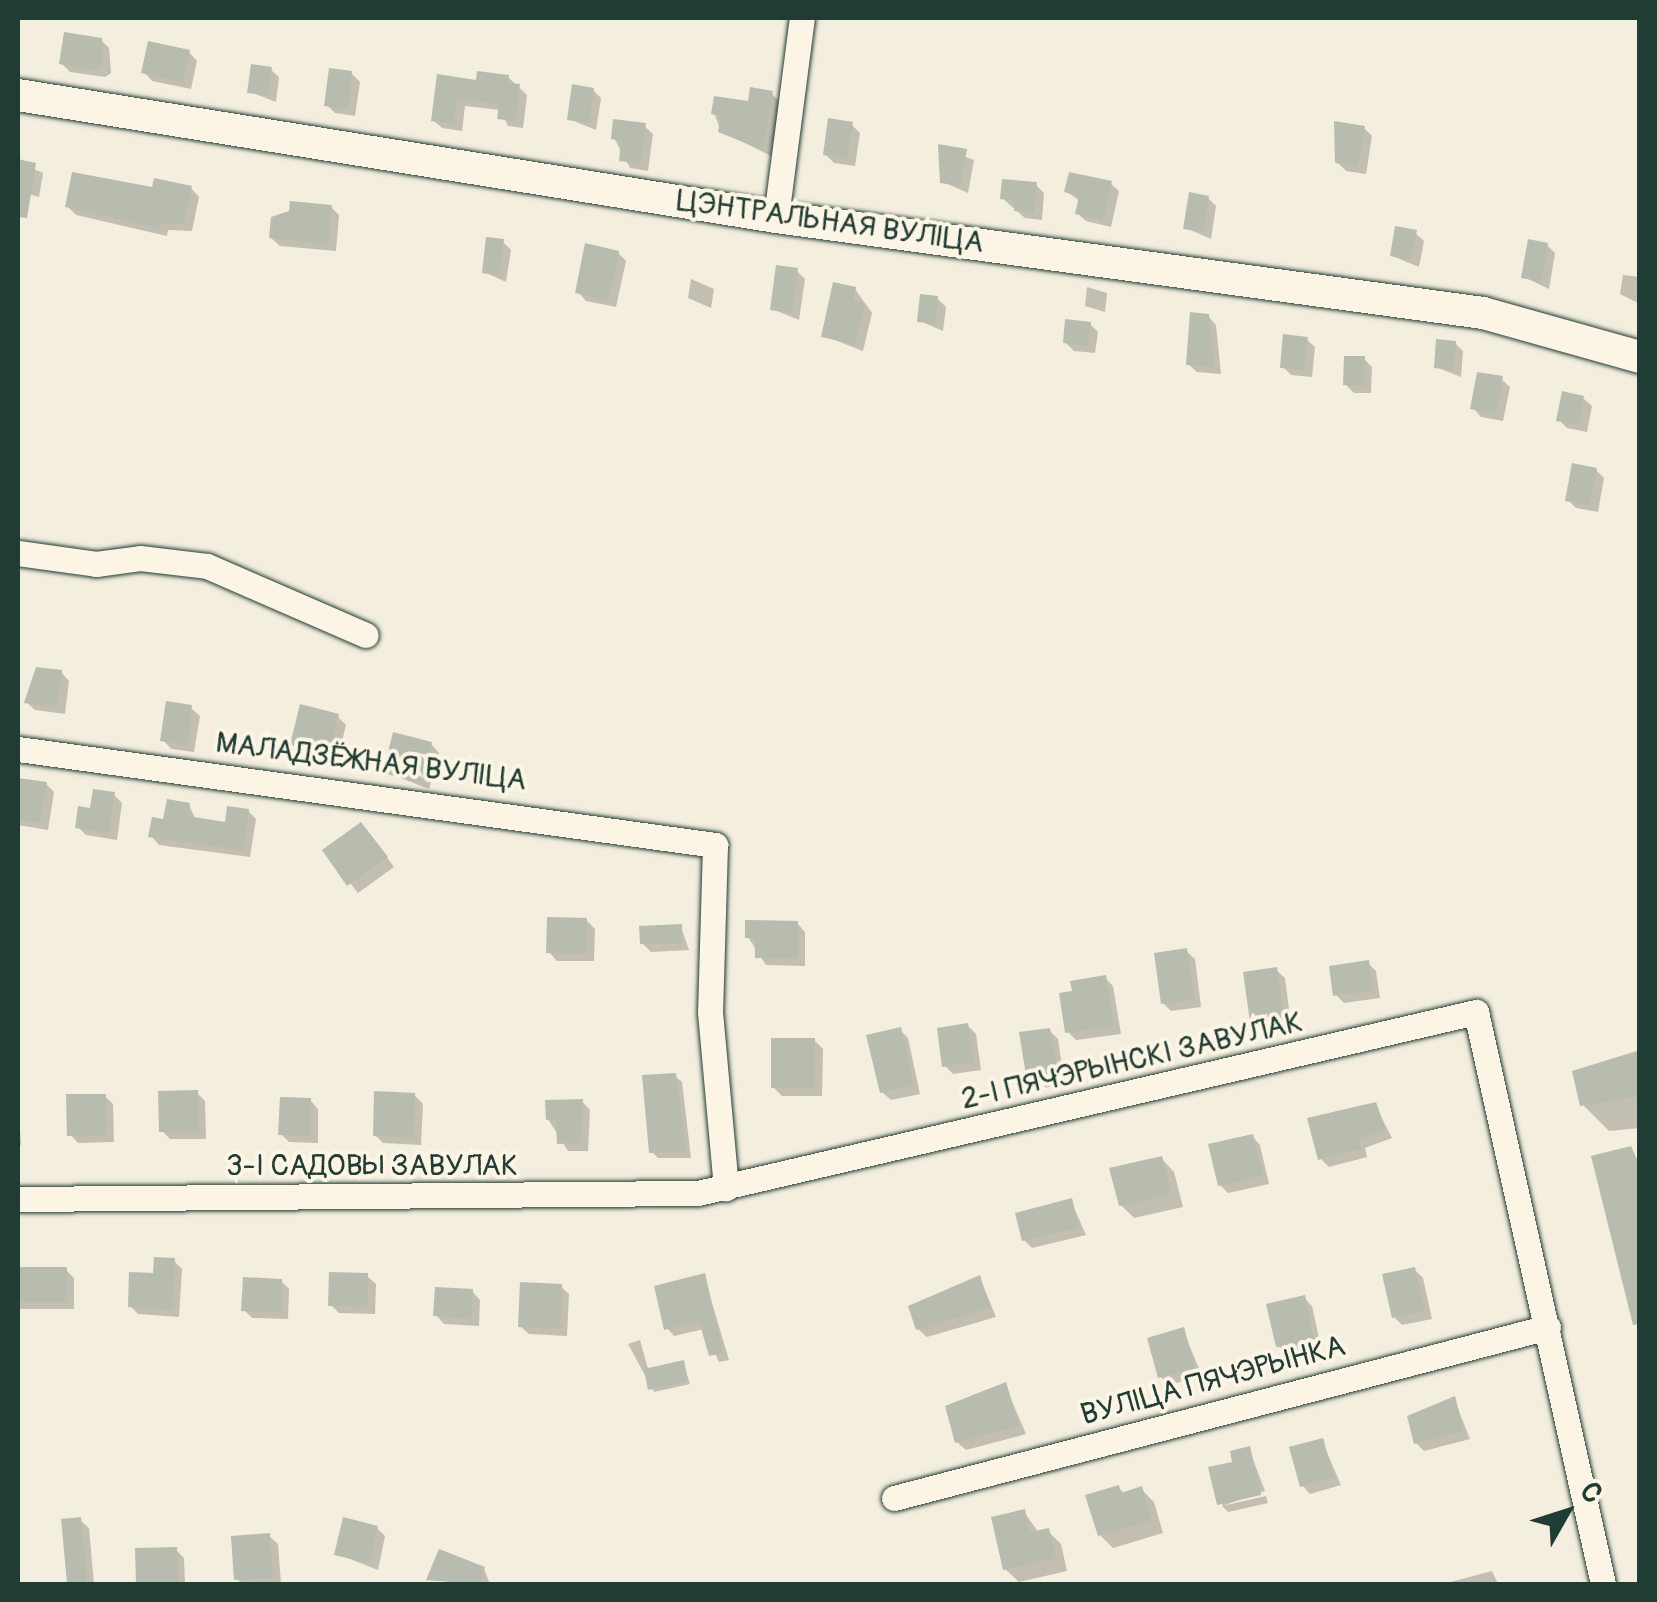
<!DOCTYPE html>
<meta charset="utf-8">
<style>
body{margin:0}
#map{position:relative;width:1657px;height:1602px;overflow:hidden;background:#f3eede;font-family:Pangolin,sans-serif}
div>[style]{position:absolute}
.shadow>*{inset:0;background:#0003}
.building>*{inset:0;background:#b8bcae}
.roads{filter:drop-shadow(0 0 2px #1f3d34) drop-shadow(0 0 2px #1f3d34)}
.minor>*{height:25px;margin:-12.5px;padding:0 12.5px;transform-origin:12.5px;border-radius:12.5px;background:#fcf5e5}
.tertiary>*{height:32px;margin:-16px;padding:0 16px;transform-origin:16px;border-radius:16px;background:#fcf5e5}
span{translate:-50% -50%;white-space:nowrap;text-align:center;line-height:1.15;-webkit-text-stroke:8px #fcf5e5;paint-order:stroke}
.street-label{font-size:30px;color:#1f3d34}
.frame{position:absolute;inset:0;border:20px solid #1f3d34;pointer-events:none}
.north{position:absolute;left:1517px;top:1462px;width:100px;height:100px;-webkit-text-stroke:8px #fcf5e5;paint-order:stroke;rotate:51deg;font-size:28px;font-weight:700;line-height:40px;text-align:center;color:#1f3d34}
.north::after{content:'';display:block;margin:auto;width:35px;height:45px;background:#1f3d34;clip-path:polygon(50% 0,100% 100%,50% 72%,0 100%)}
</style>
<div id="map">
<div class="shadow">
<div style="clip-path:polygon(101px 40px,109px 48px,111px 73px,105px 77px,70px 72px,62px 64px)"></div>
<div style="clip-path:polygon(189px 52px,197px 61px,191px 89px,152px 81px,144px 72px)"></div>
<div style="clip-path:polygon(270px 69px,279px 77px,276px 102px,250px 92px)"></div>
<div style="clip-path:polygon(351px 73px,360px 82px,355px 116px,335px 113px,327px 105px)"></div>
<div style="clip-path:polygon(439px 77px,478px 82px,508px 77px,527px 95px,523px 128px,508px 126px,500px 110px,465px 106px,462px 131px,442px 128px,433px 120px)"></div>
<div style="clip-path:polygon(593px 90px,601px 98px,596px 130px,569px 119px)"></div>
<div style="clip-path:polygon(772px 94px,780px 102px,771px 156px,721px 131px,714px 113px)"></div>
<div style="clip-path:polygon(851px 124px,860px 133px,855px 166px,834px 163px,825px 154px)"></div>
<div style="clip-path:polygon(644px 126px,653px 134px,648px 171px,630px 168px,614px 138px)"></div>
<div style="clip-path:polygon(1364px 128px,1372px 136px,1366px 174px,1346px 171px,1337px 162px)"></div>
<div style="clip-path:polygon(940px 147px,974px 160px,968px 193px,943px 182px)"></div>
<div style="clip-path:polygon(18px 162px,43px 173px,39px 197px,18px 191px)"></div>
<div style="clip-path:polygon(1110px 183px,1119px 191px,1111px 227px,1086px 221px,1077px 213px,1080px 201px,1067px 192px)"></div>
<div style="clip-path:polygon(1036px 185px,1044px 193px,1042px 220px,1025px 218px,1002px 198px)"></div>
<div style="clip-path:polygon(191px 188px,199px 197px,192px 231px,168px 230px,167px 236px,76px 215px,68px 207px)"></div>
<div style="clip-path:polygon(1208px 198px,1216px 206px,1211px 239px,1186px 228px)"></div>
<div style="clip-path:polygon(331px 207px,339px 215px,336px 251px,280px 246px,271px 238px)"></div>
<div style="clip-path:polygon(1415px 233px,1424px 241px,1419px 267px,1392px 256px)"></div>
<div style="clip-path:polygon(502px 241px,511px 250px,506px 282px,484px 272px)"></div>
<div style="clip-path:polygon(1547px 245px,1555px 253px,1549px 289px,1524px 277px)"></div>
<div style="clip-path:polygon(618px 253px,626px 261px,616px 307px,586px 301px,578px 292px)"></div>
<div style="clip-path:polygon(797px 271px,805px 279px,799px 320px,772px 309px)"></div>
<div style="clip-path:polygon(1623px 275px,1640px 277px,1640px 304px,1620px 294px)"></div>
<div style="clip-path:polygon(691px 279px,714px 289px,711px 308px,688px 298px)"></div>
<div style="clip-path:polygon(1087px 287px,1107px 293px,1105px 312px,1085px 306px)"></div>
<div style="clip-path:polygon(855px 289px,872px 313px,863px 351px,824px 336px)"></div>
<div style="clip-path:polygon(937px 298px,946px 307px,943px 331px,920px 321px)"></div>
<div style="clip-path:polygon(1208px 316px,1216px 325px,1221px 374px,1197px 372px,1188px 364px)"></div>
<div style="clip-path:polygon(1090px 324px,1098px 332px,1095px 353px,1074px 351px,1065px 342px)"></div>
<div style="clip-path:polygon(1306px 339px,1315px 347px,1312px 377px,1291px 375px,1283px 367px)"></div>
<div style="clip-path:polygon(1455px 343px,1463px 351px,1461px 377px,1436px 367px)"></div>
<div style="clip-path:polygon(1364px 359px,1372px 367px,1371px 393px,1354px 393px,1345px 384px)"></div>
<div style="clip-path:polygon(1501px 379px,1510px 387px,1503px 421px,1481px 417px,1473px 408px)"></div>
<div style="clip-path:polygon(1583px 398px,1592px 406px,1587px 432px,1567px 428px,1559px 420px)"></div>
<div style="clip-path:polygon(1596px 470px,1604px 478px,1598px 512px,1576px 508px,1568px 500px)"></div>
<div style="clip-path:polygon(61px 672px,69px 681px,65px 714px,35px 710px,26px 702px)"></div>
<div style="clip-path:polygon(191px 708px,200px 716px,194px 752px,171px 749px,163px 740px)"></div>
<div style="clip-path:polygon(338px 717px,346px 725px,337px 762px,293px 744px)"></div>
<div style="clip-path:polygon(431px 744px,439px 753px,429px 789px,385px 772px)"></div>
<div style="clip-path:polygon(18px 780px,46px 784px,54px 792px,48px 830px,18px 825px)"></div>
<div style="clip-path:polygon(114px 795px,122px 803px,117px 840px,86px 835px,78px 827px)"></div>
<div style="clip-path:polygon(189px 805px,196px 820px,227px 825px,248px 811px,256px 819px,250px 857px,159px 845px,151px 836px)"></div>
<div style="clip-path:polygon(369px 833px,394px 867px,358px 893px,325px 851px)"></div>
<div style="clip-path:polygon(586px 920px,595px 929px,594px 961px,557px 961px,549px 952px)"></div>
<div style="clip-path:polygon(797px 923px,805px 932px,805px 966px,766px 965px,748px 937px)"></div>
<div style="clip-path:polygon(681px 927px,689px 950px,651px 952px,642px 943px)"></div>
<div style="clip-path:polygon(1186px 951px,1195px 959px,1201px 1007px,1171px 1011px,1163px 1003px)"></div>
<div style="clip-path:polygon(1368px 963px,1376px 971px,1380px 998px,1344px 1003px,1336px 995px)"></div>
<div style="clip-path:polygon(1276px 970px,1285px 978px,1291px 1025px,1261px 1029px,1252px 1021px)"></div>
<div style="clip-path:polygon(1105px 978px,1113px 986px,1121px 1034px,1076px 1040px,1068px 1032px)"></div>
<div style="clip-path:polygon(967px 1025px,976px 1034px,981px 1070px,953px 1074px,945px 1066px)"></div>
<div style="clip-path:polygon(900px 1030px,908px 1038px,920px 1094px,891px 1100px,882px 1092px)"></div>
<div style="clip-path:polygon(1049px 1030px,1058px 1039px,1063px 1073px,1032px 1083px,1064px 1078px,1065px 1084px,1038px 1089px,1029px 1080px)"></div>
<div style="clip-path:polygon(814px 1040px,823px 1049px,822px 1096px,782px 1096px,773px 1087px)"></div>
<div style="clip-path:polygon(1640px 1057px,1640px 1128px,1609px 1131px,1582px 1104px,1575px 1073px)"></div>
<div style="clip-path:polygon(675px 1076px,682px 1082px,691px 1158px,658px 1158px,652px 1152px)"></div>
<div style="clip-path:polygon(197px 1093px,205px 1101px,206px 1139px,170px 1139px,162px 1131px)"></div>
<div style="clip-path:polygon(414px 1095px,423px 1104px,421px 1145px,383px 1143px,375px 1135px)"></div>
<div style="clip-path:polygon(105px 1096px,113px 1104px,114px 1142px,78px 1143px,70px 1134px)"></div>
<div style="clip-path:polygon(310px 1100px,318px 1109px,318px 1143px,289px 1142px,281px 1134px)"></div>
<div style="clip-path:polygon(582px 1101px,590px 1110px,588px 1151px,568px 1151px,548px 1119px)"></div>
<div style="clip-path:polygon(1375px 1105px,1392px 1138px,1365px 1148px,1367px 1157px,1329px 1167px,1321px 1159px)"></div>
<div style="clip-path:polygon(18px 1111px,19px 1112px,21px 1145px,18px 1146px)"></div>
<div style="clip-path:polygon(1252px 1136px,1260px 1145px,1269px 1184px,1228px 1193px,1220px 1185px)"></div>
<div style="clip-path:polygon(1161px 1158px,1174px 1172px,1183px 1207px,1134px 1218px,1121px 1205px)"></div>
<div style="clip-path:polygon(1071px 1201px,1086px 1235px,1032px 1248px,1024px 1240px)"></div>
<div style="clip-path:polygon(173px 1260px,182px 1269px,179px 1317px,138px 1314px,130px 1306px)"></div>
<div style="clip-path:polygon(66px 1270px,74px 1278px,74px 1309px,18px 1309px,18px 1274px)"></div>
<div style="clip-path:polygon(1415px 1270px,1423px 1278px,1432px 1319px,1402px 1325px,1394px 1317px)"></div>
<div style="clip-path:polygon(367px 1276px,376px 1284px,375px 1314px,339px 1313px,331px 1305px)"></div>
<div style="clip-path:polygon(704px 1276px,729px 1360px,719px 1362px,704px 1329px,674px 1336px,667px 1328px)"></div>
<div style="clip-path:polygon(980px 1278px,996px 1317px,927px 1337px,918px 1329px)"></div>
<div style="clip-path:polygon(281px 1281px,289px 1289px,288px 1319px,252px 1318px,244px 1310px)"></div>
<div style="clip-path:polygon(560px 1286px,569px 1294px,567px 1336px,529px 1334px,520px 1326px)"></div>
<div style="clip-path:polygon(472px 1291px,480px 1300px,479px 1326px,444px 1324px,436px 1315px)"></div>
<div style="clip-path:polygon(1304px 1298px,1312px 1306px,1321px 1347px,1286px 1354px,1278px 1346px)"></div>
<div style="clip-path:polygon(1183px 1330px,1202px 1376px,1169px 1385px,1161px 1377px)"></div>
<div style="clip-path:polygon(640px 1340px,650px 1376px,683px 1363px,690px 1384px,654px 1392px,628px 1344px)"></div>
<div style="clip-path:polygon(1005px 1385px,1026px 1434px,966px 1450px,957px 1442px)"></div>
<div style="clip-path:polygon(1454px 1399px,1470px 1439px,1424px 1451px,1416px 1443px)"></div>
<div style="clip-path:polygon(1322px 1441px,1341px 1485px,1310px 1494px,1302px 1485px)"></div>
<div style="clip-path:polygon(1249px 1449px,1265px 1491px,1222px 1506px,1235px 1464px)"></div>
<div style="clip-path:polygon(1118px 1487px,1125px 1494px,1141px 1489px,1154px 1502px,1163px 1533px,1113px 1548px,1100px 1535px)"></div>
<div style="clip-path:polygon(1266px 1496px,1268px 1503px,1228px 1512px,1222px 1506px)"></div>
<div style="clip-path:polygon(1024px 1512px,1039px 1533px,1048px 1531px,1061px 1544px,1067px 1571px,1019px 1582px,1005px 1569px)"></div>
<div style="clip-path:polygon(80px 1520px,89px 1528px,94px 1584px,70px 1582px)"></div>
<div style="clip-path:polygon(377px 1528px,385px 1536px,378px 1570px,337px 1554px)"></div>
<div style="clip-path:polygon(269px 1536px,278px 1544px,281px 1584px,242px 1584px,237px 1579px)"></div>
<div style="clip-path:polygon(176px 1550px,184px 1558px,185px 1584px,138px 1584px,137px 1551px)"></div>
<div style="clip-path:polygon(484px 1569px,490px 1584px,429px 1580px)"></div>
<div style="clip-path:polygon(1492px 1571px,1498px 1584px,1443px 1584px)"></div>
</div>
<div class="building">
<div style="clip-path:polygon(64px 32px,102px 38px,103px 64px,96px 70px,59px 64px)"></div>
<div style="clip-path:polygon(148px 41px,190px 50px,183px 82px,141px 73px)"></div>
<div style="clip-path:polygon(251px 64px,272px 67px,268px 95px,247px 93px)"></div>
<div style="clip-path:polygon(329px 68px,352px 71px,348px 109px,324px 106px)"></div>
<div style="clip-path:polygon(477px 71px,509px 75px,508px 83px,520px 84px,515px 121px,497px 119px,499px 104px,457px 99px,454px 124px,431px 121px,437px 74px,476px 80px)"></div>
<div style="clip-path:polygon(572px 84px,594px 88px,589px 123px,567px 120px)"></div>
<div style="clip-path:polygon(750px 87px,773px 91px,763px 150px,718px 132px,721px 116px,711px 114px,714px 96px,748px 101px)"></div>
<div style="clip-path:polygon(828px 118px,853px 122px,847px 159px,823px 155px)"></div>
<div style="clip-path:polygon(613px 119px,646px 123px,641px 164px,619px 161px,621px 141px,611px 139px)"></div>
<div style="clip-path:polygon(1334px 121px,1365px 126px,1358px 167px,1335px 163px)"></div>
<div style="clip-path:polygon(938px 144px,967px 149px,960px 186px,940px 183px)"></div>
<div style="clip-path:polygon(18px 159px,36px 163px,27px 218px,18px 217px)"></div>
<div style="clip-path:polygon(72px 172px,152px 187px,154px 178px,192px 186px,184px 224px,160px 223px,159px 229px,65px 207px)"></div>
<div style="clip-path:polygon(1069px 172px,1112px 181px,1103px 220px,1075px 214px,1079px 196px,1064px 192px)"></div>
<div style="clip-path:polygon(1002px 179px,1037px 182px,1034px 213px,1014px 211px,1015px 201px,1000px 199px)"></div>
<div style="clip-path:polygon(1189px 192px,1209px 196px,1203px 232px,1183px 229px)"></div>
<div style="clip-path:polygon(290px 201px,332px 205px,328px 244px,269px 238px,271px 217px,289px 211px)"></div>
<div style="clip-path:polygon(1395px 226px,1417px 230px,1411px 260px,1390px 256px)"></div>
<div style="clip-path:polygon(486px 237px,504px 239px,499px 276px,482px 273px)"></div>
<div style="clip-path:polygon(1528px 239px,1548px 243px,1541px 282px,1521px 278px)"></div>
<div style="clip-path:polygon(585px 243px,619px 251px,609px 300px,575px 293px)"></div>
<div style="clip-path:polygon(776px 265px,798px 268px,792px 313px,770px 310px)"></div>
<div style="clip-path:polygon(833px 282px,856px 287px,853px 300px,865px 303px,855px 344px,821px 337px)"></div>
<div style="clip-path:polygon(920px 294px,938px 296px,935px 324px,917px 322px)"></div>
<div style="clip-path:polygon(1190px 312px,1209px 314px,1214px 367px,1186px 365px)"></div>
<div style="clip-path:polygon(1065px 319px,1091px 322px,1088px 346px,1063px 343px)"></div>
<div style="clip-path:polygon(1283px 334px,1308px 337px,1304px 370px,1280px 368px)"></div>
<div style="clip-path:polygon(1436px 339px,1456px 341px,1453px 370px,1434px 368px)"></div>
<div style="clip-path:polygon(1344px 356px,1365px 356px,1364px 386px,1343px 385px)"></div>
<div style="clip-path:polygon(1477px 372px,1503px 376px,1496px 414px,1470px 409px)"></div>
<div style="clip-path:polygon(1562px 391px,1584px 396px,1579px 425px,1556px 421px)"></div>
<div style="clip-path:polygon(1572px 463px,1597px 468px,1590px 505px,1565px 501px)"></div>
<div style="clip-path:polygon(36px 667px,62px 670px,57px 707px,24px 703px)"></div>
<div style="clip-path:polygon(166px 701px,192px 705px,187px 745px,160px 741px)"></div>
<div style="clip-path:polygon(300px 704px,339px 714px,329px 755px,290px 745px)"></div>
<div style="clip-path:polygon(393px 732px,432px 742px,421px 783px,383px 773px)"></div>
<div style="clip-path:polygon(18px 778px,47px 782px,40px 823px,18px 820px)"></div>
<div style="clip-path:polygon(93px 789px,115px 792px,109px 833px,75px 828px,78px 806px,90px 808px)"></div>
<div style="clip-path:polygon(167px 799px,190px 803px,188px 816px,225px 822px,227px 806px,249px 809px,243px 850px,148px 837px,152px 817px,163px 819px)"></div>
<div style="clip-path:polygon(361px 822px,388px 857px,347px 886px,322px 850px)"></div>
<div style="clip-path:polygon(547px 917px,587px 918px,587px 954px,546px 953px)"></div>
<div style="clip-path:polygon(745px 920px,798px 921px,798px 958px,755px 958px,755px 938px,745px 938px)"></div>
<div style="clip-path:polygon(682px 924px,682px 943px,640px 944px,639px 926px)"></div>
<div style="clip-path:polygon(1187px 948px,1194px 1000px,1161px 1004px,1154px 953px)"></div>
<div style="clip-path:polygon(1369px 960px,1373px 991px,1333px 996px,1329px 966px)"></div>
<div style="clip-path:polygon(1277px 967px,1284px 1017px,1250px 1022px,1243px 972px)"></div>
<div style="clip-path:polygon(1106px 975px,1114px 1026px,1065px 1033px,1059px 993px,1072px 991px,1070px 981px)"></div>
<div style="clip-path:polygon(968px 1023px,974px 1062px,942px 1067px,937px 1028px)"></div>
<div style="clip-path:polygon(901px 1027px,914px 1085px,880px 1093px,866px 1035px)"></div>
<div style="clip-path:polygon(1050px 1028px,1058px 1077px,1027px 1081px,1019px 1032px)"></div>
<div style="clip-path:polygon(771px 1038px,815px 1038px,815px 1089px,771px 1088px)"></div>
<div style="clip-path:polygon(1637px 1051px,1640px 1096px,1580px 1106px,1572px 1071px)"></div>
<div style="clip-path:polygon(676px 1073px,686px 1152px,649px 1153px,642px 1075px)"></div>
<div style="clip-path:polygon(198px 1090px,199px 1132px,159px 1132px,158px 1091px)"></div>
<div style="clip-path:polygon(374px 1091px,415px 1093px,413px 1138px,373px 1136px)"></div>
<div style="clip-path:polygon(66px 1094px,106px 1094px,107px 1135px,67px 1136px)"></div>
<div style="clip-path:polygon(280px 1097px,311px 1098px,310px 1136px,278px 1135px)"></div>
<div style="clip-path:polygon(583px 1099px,580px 1143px,557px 1144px,556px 1120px,546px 1120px,545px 1100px)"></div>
<div style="clip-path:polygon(1376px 1102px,1386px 1130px,1358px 1140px,1361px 1149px,1318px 1160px,1307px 1118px)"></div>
<div style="clip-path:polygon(1253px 1134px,1263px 1176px,1218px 1186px,1208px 1144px)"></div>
<div style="clip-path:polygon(1631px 1146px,1640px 1166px,1640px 1324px,1633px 1325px,1591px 1156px)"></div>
<div style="clip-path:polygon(1162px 1156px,1171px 1194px,1119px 1206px,1109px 1168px)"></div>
<div style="clip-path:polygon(1072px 1198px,1079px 1227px,1022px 1241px,1015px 1213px)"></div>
<div style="clip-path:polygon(154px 1257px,175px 1258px,172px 1310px,128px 1307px,129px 1272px,153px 1273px)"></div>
<div style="clip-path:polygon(18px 1267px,67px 1267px,67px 1302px,18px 1302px)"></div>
<div style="clip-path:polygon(1415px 1267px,1425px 1311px,1392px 1318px,1382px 1274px)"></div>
<div style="clip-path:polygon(329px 1272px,368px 1273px,367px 1307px,328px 1306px)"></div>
<div style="clip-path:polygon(705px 1273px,723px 1353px,709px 1356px,699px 1321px,664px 1330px,654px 1286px)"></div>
<div style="clip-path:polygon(980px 1275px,990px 1308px,916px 1330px,908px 1306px)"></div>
<div style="clip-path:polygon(243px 1277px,282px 1279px,281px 1312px,241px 1311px)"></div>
<div style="clip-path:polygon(520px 1282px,562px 1284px,560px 1329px,518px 1327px)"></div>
<div style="clip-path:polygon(435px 1287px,473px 1289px,471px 1319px,433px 1316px)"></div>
<div style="clip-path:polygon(1305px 1295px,1314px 1339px,1276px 1347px,1266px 1304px)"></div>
<div style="clip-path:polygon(1184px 1327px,1195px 1368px,1158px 1378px,1147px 1338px)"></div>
<div style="clip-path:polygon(684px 1360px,688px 1381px,648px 1390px,644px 1369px)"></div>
<div style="clip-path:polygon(1006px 1382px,1019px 1426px,955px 1443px,945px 1406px)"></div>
<div style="clip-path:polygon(1455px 1396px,1464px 1431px,1414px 1444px,1407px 1416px)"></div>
<div style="clip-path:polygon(1323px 1438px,1334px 1477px,1300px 1487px,1289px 1447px)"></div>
<div style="clip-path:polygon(1250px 1446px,1261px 1495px,1217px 1505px,1208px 1467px,1232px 1462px,1230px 1451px)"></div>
<div style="clip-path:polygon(1119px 1485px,1121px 1493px,1142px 1486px,1152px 1520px,1098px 1536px,1085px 1495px)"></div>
<div style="clip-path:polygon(1025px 1509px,1030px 1532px,1049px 1528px,1056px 1558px,1003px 1570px,991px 1517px)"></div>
<div style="clip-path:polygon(81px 1517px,87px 1581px,67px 1583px,61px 1519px)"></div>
<div style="clip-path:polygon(343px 1517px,378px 1526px,370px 1563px,334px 1555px)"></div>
<div style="clip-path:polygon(270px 1533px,273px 1578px,234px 1580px,231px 1536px)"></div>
<div style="clip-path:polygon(177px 1547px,178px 1584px,136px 1584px,135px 1548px)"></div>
<div style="clip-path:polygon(439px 1549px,485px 1567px,479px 1584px,426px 1580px)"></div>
</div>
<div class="roads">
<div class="minor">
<div style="left:776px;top:217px;width:201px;rotate:-82.6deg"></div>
<div style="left:18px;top:553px;width:79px;rotate:8deg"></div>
<div style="left:96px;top:564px;width:44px;rotate:-7.8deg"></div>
<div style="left:140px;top:558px;width:67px;rotate:6.8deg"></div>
<div style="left:207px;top:566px;width:173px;rotate:23.5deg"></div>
<div style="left:18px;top:749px;width:704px;rotate:7.84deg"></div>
<div style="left:715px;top:845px;width:167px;rotate:91.7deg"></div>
<div style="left:710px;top:1012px;width:177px;rotate:84.8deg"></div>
<div style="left:18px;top:1199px;width:680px;rotate:-0.51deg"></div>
<div style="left:698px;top:1193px;width:799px;rotate:-13.1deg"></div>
<div style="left:1476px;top:1012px;width:586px;rotate:77.48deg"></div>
<div style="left:894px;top:1498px;width:676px;rotate:-14.65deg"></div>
</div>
<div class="tertiary">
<div style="left:18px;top:95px;width:768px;rotate:9.14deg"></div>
<div style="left:776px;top:217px;width:713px;rotate:7.73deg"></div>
<div style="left:1483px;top:313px;width:163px;rotate:15.7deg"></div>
</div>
</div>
<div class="street-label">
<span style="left:830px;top:222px;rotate:8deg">ЦЭНТРАЛЬНАЯ ВУЛІЦА</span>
<span style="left:371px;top:762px;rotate:7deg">МАЛАДЗЁЖНАЯ ВУЛІЦА</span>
<span style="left:1132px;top:1061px;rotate:-13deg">2-І ПЯЧЭРЫНСКІ ЗАВУЛАК</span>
<span style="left:372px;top:1166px">3-І САДОВЫ ЗАВУЛАК</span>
<span style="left:1213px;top:1381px;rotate:-15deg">ВУЛІЦА ПЯЧЭРЫНКА</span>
</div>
<div class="frame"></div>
<div class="north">С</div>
</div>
